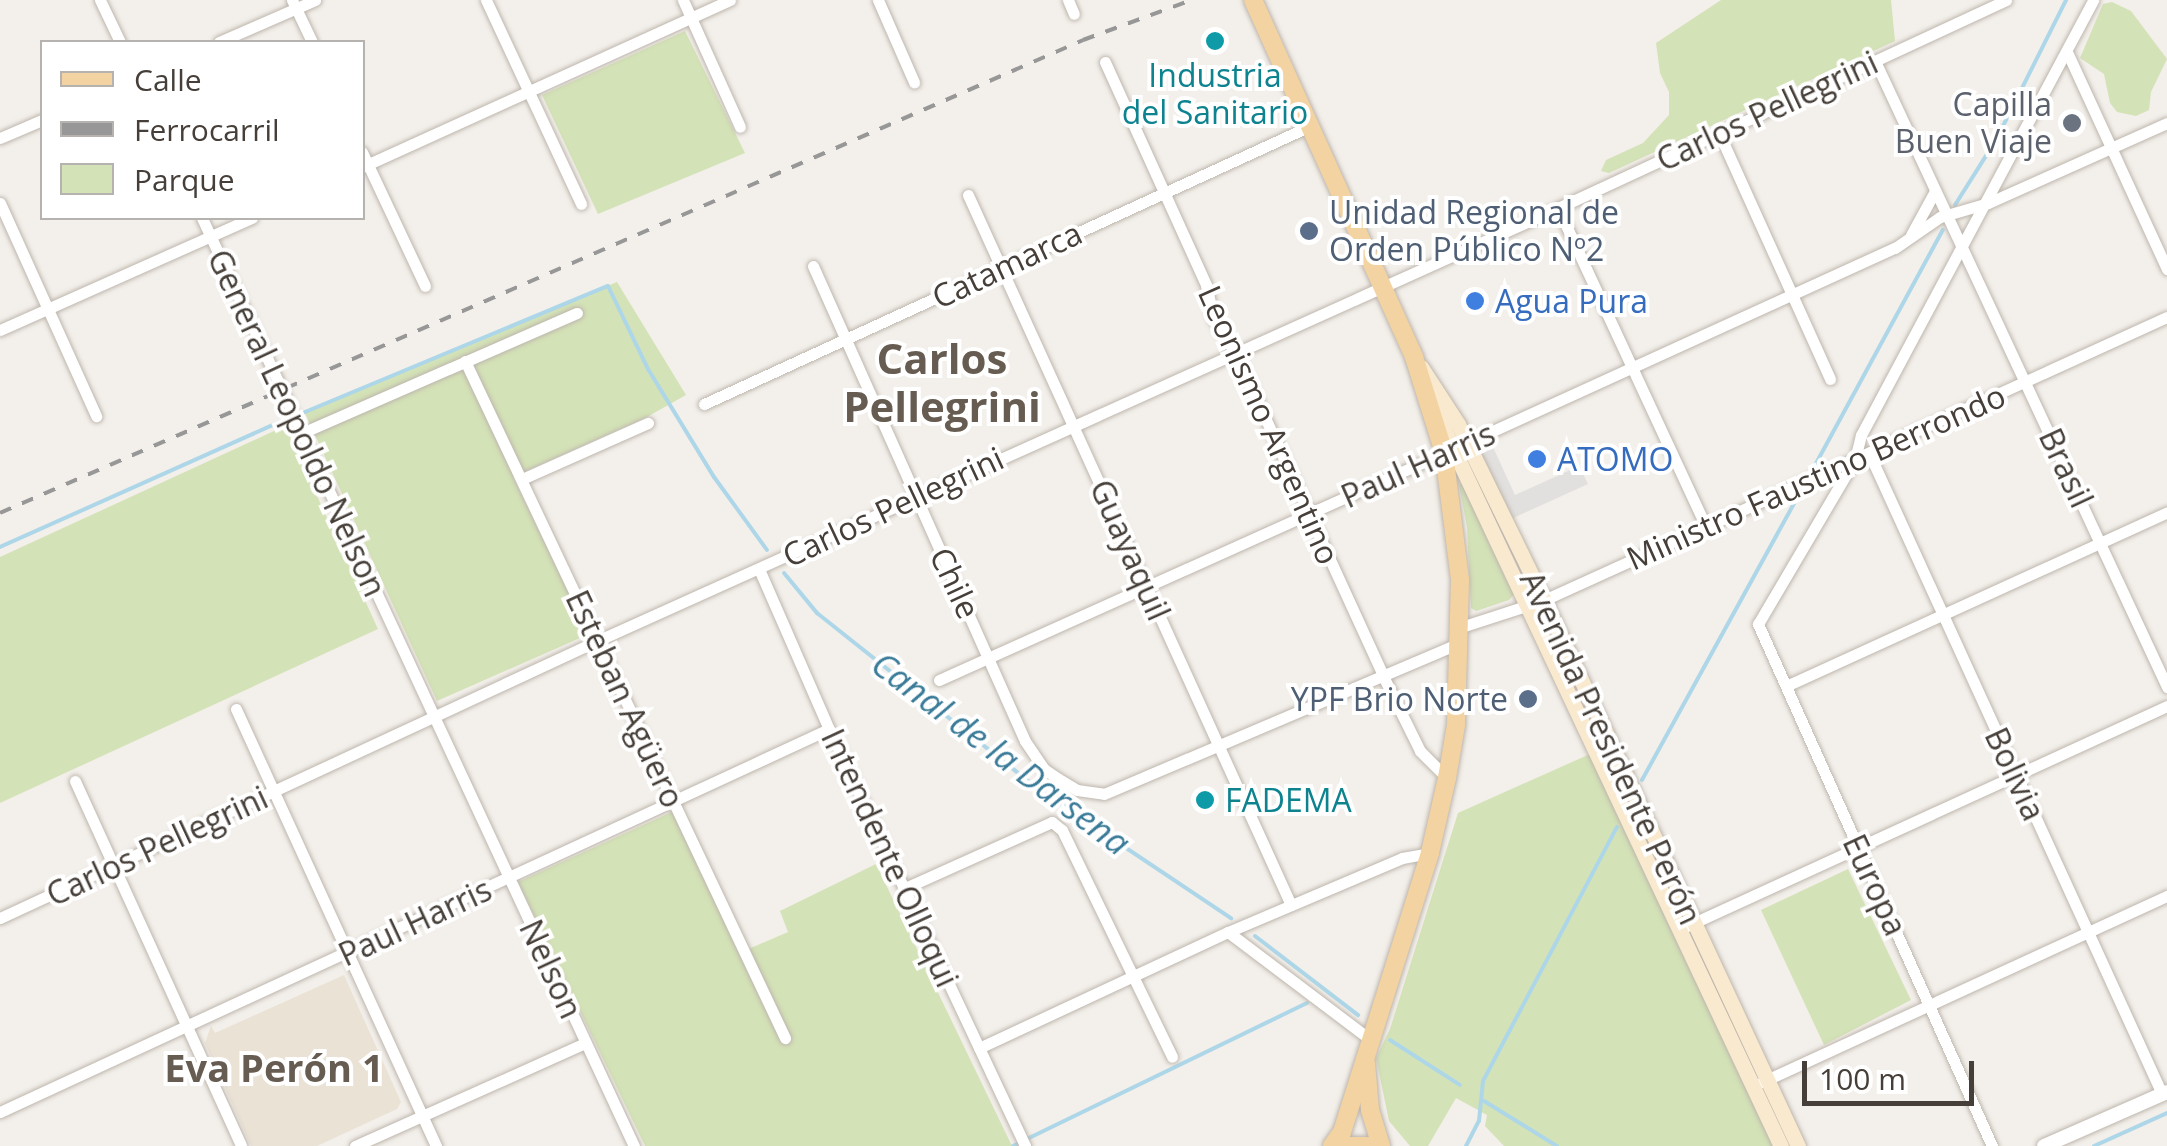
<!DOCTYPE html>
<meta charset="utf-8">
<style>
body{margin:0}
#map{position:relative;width:2167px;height:1146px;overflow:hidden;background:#f3efea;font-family:"Open Sans",sans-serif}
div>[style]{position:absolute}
.education>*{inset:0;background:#eae2d5}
.green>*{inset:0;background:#d4e2b7}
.parking>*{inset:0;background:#e2e0de}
.stream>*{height:4px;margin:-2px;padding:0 2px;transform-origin:2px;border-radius:2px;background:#add7e8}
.roads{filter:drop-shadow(0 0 2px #bdb6ad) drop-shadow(0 0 2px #bdb6ad)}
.minor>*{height:11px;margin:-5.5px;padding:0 5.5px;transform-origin:5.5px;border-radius:5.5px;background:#fff}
.tertiary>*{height:14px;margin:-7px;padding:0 7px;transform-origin:7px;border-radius:7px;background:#fff}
.secondary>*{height:15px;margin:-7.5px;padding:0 7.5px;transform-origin:7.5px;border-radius:7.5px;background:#f9e9ce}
.primary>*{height:18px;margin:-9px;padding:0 9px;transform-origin:9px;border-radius:9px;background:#f3d3a2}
.rail>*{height:4px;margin-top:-2px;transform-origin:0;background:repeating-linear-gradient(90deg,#979797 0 12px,transparent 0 24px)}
.dots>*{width:28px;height:28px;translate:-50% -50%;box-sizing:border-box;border:5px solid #fff;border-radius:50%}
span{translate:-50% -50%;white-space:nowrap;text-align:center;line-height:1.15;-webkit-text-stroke:8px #fff;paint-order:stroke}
.culture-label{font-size:32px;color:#0d838f}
.left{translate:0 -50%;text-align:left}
.worship-label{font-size:32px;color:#5b616d}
.right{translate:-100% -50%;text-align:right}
.street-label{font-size:32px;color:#463f39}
.service-label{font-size:32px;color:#4e5e75}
.shop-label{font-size:32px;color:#366cbe}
.water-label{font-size:35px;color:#397a97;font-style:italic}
.quarter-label{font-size:38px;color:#675c51;font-weight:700}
.district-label{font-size:42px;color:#675c51;font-weight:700}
.legend{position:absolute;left:40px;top:40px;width:325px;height:180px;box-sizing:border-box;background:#fff;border:2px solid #b5b2b0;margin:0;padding:12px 18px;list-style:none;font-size:30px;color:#463f39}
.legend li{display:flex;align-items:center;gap:20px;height:50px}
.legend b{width:50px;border:2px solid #b5b2b0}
.scale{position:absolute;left:1802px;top:1061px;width:172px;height:45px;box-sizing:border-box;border:5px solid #463f39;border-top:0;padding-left:12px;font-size:30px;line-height:35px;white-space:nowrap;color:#463f39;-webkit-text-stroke:8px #fff;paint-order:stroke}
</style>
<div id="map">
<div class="education">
<div style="clip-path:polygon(344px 975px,401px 1102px,397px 1109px,317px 1146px,251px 1146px,205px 1043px,211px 1026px,215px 1033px)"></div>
</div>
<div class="green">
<div style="clip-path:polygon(1721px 0,1891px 0,1895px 41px,1609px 173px,1601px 171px,1606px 160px,1643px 143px,1669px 115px,1669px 92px,1660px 73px,1656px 43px)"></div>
<div style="clip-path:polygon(2112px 2px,2131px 11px,2167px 59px,2151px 92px,2149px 110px,2136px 116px,2117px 112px,2110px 103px,2104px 74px,2080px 58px,2103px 4px)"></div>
<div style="clip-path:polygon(685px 31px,745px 153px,598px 214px,542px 95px)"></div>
<div style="clip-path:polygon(617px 282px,686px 395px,647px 417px,513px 477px,589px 634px,437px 701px,305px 413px)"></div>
<div style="clip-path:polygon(285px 426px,378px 629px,0 803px,0 557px)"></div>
<div style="clip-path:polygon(1463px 481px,1515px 593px,1509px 600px,1476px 611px,1471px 608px,1467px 527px,1459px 485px)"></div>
<div style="clip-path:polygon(1590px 754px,1773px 1146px,1504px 1146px,1485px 1126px,1487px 1115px,1456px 1098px,1428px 1146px,1410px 1146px,1389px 1121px,1376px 1058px,1390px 1029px,1458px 813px)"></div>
<div style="clip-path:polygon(676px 810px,744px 951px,788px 932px,780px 911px,876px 864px,1012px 1146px,645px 1146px,518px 882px)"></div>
<div style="clip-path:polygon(1848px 869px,1911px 1000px,1824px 1045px,1761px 910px)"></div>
</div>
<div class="parking">
<div style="clip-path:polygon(1492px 445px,1515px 495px,1579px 466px,1588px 484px,1511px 519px,1480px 450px)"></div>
</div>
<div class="stream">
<div style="left:1955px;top:205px;width:77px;rotate:-57.8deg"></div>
<div style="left:1996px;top:140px;width:157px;rotate:-63.4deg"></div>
<div style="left:305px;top:412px;width:328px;rotate:-22.6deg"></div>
<div style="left:608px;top:286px;width:92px;rotate:64.3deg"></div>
<div style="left:648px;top:369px;width:127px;rotate:58.6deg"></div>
<div style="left:714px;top:477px;width:90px;rotate:54deg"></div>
<div style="left:1813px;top:469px;width:272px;rotate:-61.5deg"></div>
<div style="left:0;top:547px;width:307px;rotate:-24.1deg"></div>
<div style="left:784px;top:573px;width:52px;rotate:50.5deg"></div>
<div style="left:817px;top:613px;width:286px;rotate:38.5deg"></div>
<div style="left:1041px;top:791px;width:229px;rotate:33.8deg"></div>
<div style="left:1642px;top:780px;width:325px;rotate:-61.2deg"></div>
<div style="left:1255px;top:936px;width:130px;rotate:37.5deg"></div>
<div style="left:1390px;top:1040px;width:83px;rotate:32.7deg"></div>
<div style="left:1484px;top:1101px;width:86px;rotate:31.7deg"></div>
<div style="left:1029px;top:1138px;width:309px;rotate:-25.9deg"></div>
<div style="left:1013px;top:1146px;width:4px;rotate:-27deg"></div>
<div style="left:1466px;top:1146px;width:28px;rotate:-63deg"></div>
<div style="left:1479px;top:1121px;width:40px;rotate:-84.3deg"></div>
<div style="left:1483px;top:1081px;width:287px;rotate:-62.2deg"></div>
<div style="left:2094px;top:1146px;width:80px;rotate:-24.3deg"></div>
</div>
<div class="roads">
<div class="minor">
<div style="left:100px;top:0;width:47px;rotate:64.5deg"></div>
<div style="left:292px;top:0;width:47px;rotate:64.5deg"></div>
<div style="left:486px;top:0;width:225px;rotate:65deg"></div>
<div style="left:683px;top:0;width:139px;rotate:65.8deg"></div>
<div style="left:878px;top:0;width:90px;rotate:66.3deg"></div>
<div style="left:1068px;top:0;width:15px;rotate:67deg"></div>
<div style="left:219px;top:42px;width:105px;rotate:-23.6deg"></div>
<div style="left:2068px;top:54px;width:237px;rotate:65.3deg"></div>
<div style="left:1875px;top:61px;width:691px;rotate:64.99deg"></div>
<div style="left:1105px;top:62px;width:245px;rotate:65.6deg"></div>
<div style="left:1206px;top:285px;width:35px;rotate:77deg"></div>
<div style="left:1214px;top:319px;width:39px;rotate:58deg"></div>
<div style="left:1235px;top:352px;width:358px;rotate:65.4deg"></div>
<div style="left:1384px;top:678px;width:81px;rotate:63.7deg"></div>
<div style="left:1420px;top:751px;width:38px;rotate:45deg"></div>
<div style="left:1719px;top:133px;width:270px;rotate:65.7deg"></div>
<div style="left:0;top:138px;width:46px;rotate:-23.2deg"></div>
<div style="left:362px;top:152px;width:148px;rotate:64.8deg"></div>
<div style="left:362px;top:167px;width:404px;rotate:-24.4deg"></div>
<div style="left:968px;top:195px;width:780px;rotate:65.54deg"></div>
<div style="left:0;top:203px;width:234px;rotate:65.7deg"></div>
<div style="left:1558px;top:208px;width:352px;rotate:65.1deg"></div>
<div style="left:202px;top:218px;width:1024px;rotate:65.04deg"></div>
<div style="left:1911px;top:235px;width:50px;rotate:-61.4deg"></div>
<div style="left:813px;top:266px;width:520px;rotate:65.95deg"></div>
<div style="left:1025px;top:741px;width:34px;rotate:56deg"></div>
<div style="left:1044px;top:769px;width:22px;rotate:34deg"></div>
<div style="left:1062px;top:781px;width:17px;rotate:31deg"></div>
<div style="left:1077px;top:790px;width:27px;rotate:8deg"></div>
<div style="left:1104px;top:794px;width:387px;rotate:-23deg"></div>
<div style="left:0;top:330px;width:276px;rotate:-24deg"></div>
<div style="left:465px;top:361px;width:749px;rotate:64.7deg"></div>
<div style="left:704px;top:404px;width:667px;rotate:-24.64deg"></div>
<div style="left:302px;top:433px;width:300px;rotate:-23.6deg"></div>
<div style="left:1462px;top:445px;width:476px;rotate:-24.5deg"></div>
<div style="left:1895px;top:248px;width:55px;rotate:-34.6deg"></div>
<div style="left:1940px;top:217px;width:50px;rotate:-16.3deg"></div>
<div style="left:1988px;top:203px;width:196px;rotate:-24.1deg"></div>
<div style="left:1869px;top:453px;width:705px;rotate:65.43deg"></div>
<div style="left:522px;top:479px;width:138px;rotate:-24deg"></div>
<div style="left:759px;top:569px;width:175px;rotate:66.4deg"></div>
<div style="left:829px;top:729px;width:461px;rotate:64.8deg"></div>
<div style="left:1461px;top:627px;width:87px;rotate:-18deg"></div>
<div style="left:1544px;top:600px;width:684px;rotate:-24.43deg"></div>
<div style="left:939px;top:680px;width:556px;rotate:-24.21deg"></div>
<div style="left:1786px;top:686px;width:419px;rotate:-24.5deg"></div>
<div style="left:236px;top:709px;width:481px;rotate:65.4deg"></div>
<div style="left:75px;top:781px;width:401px;rotate:65.5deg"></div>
<div style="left:905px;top:888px;width:161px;rotate:-24.2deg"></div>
<div style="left:1052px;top:822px;width:13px;rotate:39deg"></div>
<div style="left:1062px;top:830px;width:252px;rotate:64.1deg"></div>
<div style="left:0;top:918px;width:660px;rotate:-24.9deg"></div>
<div style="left:599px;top:640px;width:1052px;rotate:-24.25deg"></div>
<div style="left:1558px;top:208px;width:494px;rotate:-24.9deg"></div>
<div style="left:1687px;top:926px;width:528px;rotate:-24.62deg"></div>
<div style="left:1228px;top:932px;width:176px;rotate:37.1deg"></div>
<div style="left:979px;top:1048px;width:275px;rotate:-25deg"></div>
<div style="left:1228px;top:932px;width:189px;rotate:-23deg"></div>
<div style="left:1402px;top:858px;width:28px;rotate:-10deg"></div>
<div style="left:1762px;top:1082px;width:446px;rotate:-24.7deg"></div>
<div style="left:0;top:1112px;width:913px;rotate:-24.8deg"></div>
<div style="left:355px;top:1146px;width:252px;rotate:-24.1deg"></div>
<div style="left:1992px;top:1146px;width:572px;rotate:-114.15deg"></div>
<div style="left:1758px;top:624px;width:191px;rotate:-59.5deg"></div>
<div style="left:1855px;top:459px;width:25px;rotate:-76deg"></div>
<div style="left:1861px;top:435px;width:493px;rotate:-61.9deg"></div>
</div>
<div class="tertiary">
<div style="left:2044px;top:1146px;width:134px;rotate:-23.7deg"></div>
</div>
<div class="secondary">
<div style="left:1421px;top:367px;width:68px;rotate:57deg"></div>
<div style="left:1458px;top:424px;width:196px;rotate:64deg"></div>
<div style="left:1544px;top:600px;width:602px;rotate:65.05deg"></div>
<div style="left:1436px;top:412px;width:811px;rotate:64.83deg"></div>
</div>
<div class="primary">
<div style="left:1253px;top:0;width:392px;rotate:65.7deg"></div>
<div style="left:1414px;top:357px;width:101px;rotate:72.6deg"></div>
<div style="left:1444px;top:453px;width:128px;rotate:82.8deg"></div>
<div style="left:1460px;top:580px;width:145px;rotate:91.6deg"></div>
<div style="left:1456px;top:725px;width:54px;rotate:99.6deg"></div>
<div style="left:1447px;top:778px;width:77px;rotate:102.8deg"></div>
<div style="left:1430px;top:853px;width:293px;rotate:107.5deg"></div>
<div style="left:1342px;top:1132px;width:17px;rotate:126deg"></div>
<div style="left:1366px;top:1063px;width:47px;rotate:85.1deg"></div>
<div style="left:1370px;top:1110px;width:38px;rotate:73deg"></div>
<div style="left:1338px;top:1146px;width:31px"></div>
</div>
</div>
<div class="rail">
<div style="left:0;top:513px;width:1182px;rotate:-23.59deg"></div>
<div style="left:1083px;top:40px;width:116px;rotate:-20.2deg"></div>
</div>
<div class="dots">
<div style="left:1215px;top:41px;background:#0f9aa8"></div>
<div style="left:2072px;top:123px;background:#6b7280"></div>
<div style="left:1309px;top:231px;background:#5c6f8a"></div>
<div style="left:1475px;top:301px;background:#3f7fe0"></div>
<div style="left:1537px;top:459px;background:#3f7fe0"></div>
<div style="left:1528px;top:699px;background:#5c6f8a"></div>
<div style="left:1205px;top:800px;background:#0f9aa8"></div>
</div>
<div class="culture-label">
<span style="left:1215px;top:94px">Industria<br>del Sanitario</span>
<span class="left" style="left:1225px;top:800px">FADEMA</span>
</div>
<div class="worship-label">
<span class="right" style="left:2052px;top:123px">Capilla<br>Buen Viaje</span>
</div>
<div class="street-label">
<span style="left:1767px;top:111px;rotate:-25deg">Carlos Pellegrini</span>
<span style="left:1007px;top:265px;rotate:-25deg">Catamarca</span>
<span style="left:297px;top:423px;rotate:65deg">General Leopoldo Nelson</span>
<span style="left:1269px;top:425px;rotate:66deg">Leonismo Argentino</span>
<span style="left:1418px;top:465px;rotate:-24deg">Paul Harris</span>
<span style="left:2066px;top:468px;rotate:65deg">Brasil</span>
<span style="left:1816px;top:477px;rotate:-24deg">Ministro Faustino Berrondo</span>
<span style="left:893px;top:507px;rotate:-25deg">Carlos Pellegrini</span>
<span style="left:1130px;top:550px;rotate:66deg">Guayaquil</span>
<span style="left:955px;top:583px;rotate:65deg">Chile</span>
<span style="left:625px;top:699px;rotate:65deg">Esteban Agüero</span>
<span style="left:1611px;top:748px;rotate:65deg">Avenida Presidente Perón</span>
<span style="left:2015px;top:774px;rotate:65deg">Bolivia</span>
<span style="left:157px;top:846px;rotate:-25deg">Carlos Pellegrini</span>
<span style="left:890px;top:858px;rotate:65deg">Intendente Olloqui</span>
<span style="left:1875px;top:885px;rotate:65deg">Europa</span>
<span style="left:415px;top:922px;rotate:-25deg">Paul Harris</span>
<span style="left:551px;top:969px;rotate:65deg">Nelson</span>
</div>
<div class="service-label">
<span class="left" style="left:1329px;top:231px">Unidad Regional de<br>Orden Público Nº2</span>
<span class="right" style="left:1508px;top:699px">YPF Brio Norte</span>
</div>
<div class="shop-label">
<span class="left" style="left:1495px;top:301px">Agua Pura</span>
<span class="left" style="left:1557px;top:459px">ATOMO</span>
</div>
<div class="water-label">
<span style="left:1001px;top:753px;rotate:37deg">Canal de la Darsena</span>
</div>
<div class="quarter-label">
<span style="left:274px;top:1068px">Eva Perón 1</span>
</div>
<div class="district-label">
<span style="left:942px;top:382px">Carlos<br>Pellegrini</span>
</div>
<ul class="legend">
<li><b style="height:12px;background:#f3d3a2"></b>Calle</li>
<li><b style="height:12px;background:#979797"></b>Ferrocarril</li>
<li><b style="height:28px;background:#d4e2b7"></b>Parque</li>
</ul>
<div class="scale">100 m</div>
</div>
